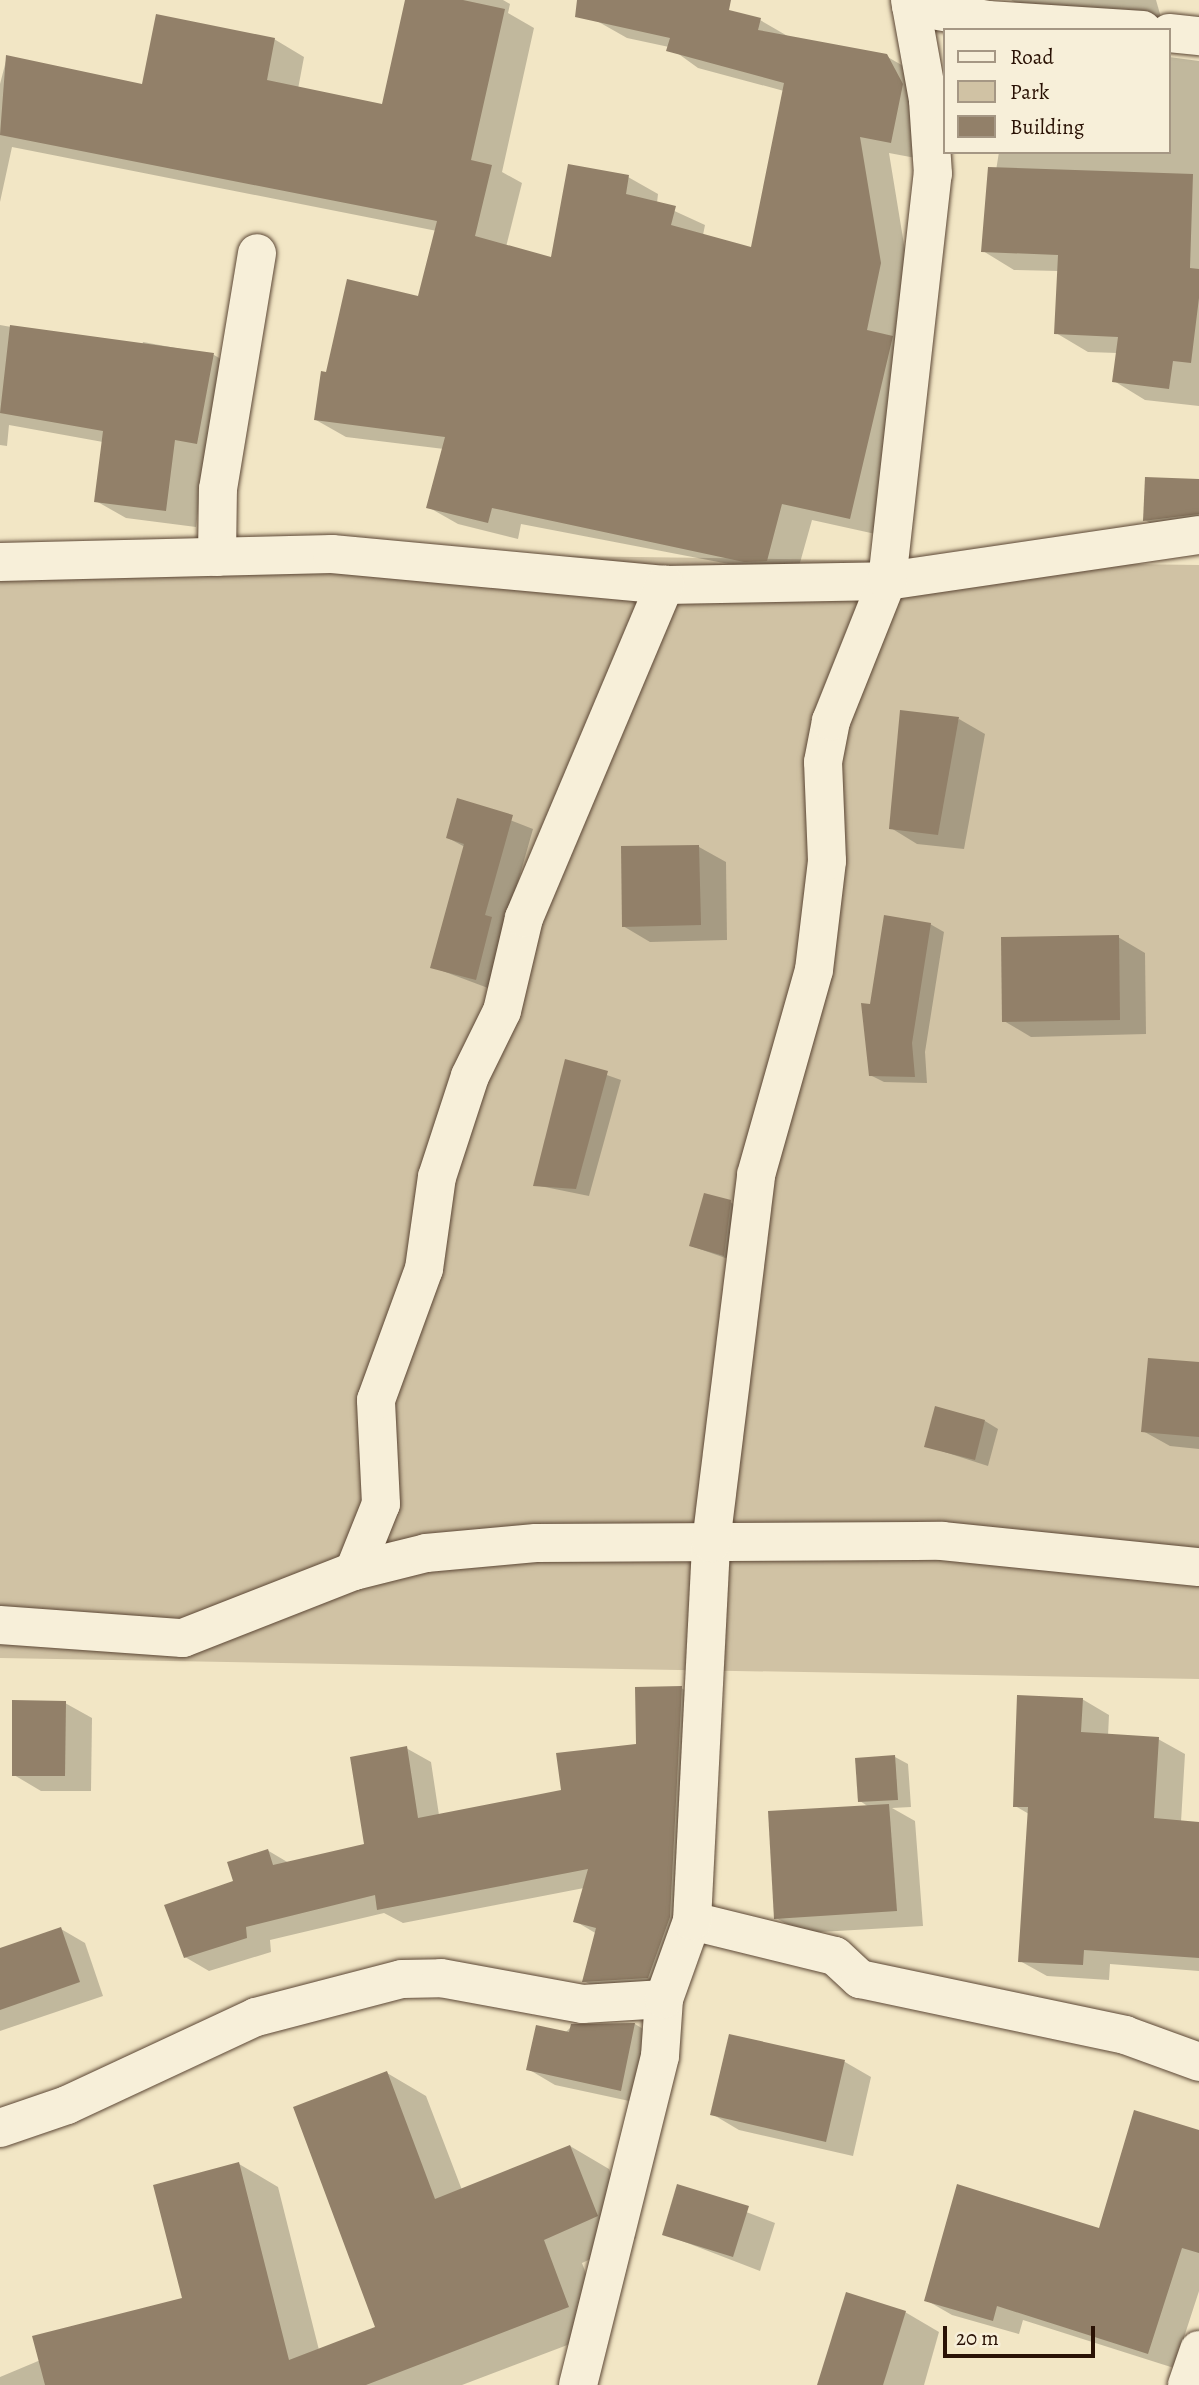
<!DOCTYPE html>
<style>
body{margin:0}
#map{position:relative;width:1199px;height:2385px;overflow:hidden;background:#f2e6c5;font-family:Alegreya,serif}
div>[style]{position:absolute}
.green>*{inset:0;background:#d0c2a4}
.shadow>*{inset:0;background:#0003}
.building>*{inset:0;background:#928069}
.roads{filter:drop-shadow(0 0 2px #5c4735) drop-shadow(0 0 2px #5c4735)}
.minor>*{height:38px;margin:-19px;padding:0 19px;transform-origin:19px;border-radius:19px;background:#f7efd9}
span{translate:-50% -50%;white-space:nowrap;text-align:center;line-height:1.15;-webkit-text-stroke:7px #f7efd9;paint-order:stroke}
.legend{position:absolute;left:943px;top:28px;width:228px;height:126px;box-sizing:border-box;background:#f7efd9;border:2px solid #a59784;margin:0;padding:9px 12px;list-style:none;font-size:21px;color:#2a1205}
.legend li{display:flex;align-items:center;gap:14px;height:35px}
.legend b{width:35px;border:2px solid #a59784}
.scale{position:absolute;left:943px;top:2326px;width:152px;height:32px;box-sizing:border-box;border:4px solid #2a1205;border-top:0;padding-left:9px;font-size:21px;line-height:24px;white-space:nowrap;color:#2a1205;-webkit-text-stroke:5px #f7efd9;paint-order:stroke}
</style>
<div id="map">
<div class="green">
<div style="clip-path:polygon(0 548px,1199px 565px,1199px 1679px,0 1658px)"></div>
</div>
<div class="shadow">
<div style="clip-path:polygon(406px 0,503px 0,510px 4px,508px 13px,534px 28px,502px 172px,522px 183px,506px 247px,553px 260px,628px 177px,658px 194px,657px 203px,705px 225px,703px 235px,753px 249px,784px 91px,698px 68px,669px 47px,627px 38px,597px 21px,601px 0,671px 0,760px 20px,791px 38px,886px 56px,917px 74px,921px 159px,889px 153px,910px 281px,880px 535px,812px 520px,796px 577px,521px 524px,518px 539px,458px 524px,428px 507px,444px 449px,346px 437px,316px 420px,327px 374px,419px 298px,437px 231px,12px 147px,0 202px,0 84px,7px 57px,144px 86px,274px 39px,304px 57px,298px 89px,383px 106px)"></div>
<div style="clip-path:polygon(1011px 0,1156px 0,1162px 21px,1033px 13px)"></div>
<div style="clip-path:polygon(1169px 57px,1199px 61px,1199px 406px,1145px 400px,1114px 381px,1117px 353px,1088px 352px,1056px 333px,1059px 271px,1014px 270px,983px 251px,999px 152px,1169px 152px)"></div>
<div style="clip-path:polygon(0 325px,141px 350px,143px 342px,214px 355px,243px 372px,205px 456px,196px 527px,126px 518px,96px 501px,103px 442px,9px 425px,7px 446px,0 445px)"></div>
<div style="clip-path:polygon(1199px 480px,1199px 533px,1172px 536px,1145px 520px)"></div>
<div style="clip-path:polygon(959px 719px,985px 734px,964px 849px,917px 844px,891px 828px)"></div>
<div style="clip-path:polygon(458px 800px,533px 829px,505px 927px,496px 991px,432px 967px,465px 847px,448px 838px)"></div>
<div style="clip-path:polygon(699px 847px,726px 862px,727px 940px,650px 942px,623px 926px)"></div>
<div style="clip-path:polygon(930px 924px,944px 932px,925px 1052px,927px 1083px,884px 1082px,870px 1075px,871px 1006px)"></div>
<div style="clip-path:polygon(1118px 937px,1145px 953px,1146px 1034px,1031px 1037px,1004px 1021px)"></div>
<div style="clip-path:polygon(567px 1061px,621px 1080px,589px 1196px,535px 1185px)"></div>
<div style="clip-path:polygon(730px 1202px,744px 1210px,737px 1262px,691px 1246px)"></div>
<div style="clip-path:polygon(1199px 1364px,1199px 1449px,1170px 1446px,1143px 1431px)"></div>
<div style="clip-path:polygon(985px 1421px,998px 1429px,988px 1466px,926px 1446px)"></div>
<div style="clip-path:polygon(681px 1688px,706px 1702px,673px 1991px,608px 1995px,584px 1981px,597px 1934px,575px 1921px,584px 1888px,403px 1923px,384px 1913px,270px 1940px,271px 1952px,209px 1971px,185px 1957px,235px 1882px,267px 1850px,289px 1863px,366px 1845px,406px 1748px,431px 1762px,439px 1815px,563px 1791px,638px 1745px)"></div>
<div style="clip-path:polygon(1082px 1699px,1109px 1715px,1108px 1736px,1158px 1739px,1185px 1754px,1181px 1822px,1199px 1823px,1199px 1971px,1110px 1964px,1109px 1980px,1047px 1976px,1020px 1961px,1029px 1814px,1015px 1806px)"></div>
<div style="clip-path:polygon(65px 1703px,92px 1718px,91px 1791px,41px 1791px,14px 1775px)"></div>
<div style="clip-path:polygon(895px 1757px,908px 1764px,911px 1807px,892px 1808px,915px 1821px,923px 1926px,803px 1933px,776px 1918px,869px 1807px,860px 1801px)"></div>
<div style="clip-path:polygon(61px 1929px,85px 1943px,103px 1996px,0 2031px,0 1950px)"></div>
<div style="clip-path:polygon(635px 2024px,661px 2040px,648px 2105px,555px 2085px,528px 2069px,572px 2026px)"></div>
<div style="clip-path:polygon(730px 2036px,845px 2062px,871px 2077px,853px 2156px,739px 2130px,712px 2114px)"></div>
<div style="clip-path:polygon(387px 2073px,426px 2096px,462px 2190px,570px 2146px,609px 2169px,636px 2238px,582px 2263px,607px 2330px,462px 2385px,0 2385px,0 2377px,184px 2300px,239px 2164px,278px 2187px,319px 2350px,377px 2328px)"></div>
<div style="clip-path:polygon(1199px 2132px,1199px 2291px,1174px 2368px,1023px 2320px,1019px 2334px,952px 2315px,926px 2300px,1100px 2230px)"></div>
<div style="clip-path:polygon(678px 2186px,775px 2223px,760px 2271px,664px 2234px)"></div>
<div style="clip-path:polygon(905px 2312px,939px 2332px,924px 2385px,822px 2385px)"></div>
</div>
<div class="building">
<div style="clip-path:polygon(405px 0,463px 0,505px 9px,471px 160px,492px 165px,475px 236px,551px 257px,568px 164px,629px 175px,626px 194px,676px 206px,671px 225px,751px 247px,784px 83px,666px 51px,670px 38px,575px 17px,577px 0,731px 0,729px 10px,761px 18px,758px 30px,887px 54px,903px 84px,891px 143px,860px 137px,881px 263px,867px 330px,893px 336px,850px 519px,782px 504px,767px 561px,744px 562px,492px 508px,488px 523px,426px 508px,445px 437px,314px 420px,321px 371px,326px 372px,347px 279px,418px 296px,437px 221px,0 135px,6px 55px,142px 84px,156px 14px,275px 38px,267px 80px,382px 104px)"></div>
<div style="clip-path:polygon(988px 167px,1193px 174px,1190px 268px,1199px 269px,1199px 298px,1191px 363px,1173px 361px,1169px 389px,1112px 382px,1118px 337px,1054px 334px,1058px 255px,981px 252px)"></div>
<div style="clip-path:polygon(10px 325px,214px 353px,197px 444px,175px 440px,166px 511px,94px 502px,103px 431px,0 413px)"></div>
<div style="clip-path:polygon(1145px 477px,1199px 479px,1199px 514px,1143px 521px)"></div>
<div style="clip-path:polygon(900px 710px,959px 717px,938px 835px,889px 829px)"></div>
<div style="clip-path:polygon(457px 798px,513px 815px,485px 915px,492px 917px,476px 980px,430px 968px,464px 844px,446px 838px)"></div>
<div style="clip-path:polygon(699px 845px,701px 925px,622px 927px,621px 846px)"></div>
<div style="clip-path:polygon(884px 915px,931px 923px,912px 1043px,915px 1077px,869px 1076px,861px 1003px,870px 1004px)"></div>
<div style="clip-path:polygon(1119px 935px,1120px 1020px,1002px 1022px,1001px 937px)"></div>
<div style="clip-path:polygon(565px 1059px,608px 1071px,576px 1189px,533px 1186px)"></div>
<div style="clip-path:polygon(704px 1193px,731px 1200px,724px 1256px,689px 1246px)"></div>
<div style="clip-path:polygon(1148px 1358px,1199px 1362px,1199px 1437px,1141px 1432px)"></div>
<div style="clip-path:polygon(935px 1406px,985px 1420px,975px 1460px,924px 1447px)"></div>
<div style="clip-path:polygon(682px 1686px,670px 1917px,648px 1978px,582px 1982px,596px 1928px,573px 1922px,588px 1869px,377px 1910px,375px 1895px,246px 1927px,247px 1938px,184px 1958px,164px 1905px,233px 1881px,227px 1862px,268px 1849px,273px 1865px,364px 1844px,350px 1757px,407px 1746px,418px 1818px,561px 1790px,556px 1753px,636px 1744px,635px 1687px)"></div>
<div style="clip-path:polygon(1017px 1695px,1083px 1698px,1081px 1732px,1159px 1737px,1154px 1818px,1199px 1822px,1199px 1958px,1084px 1950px,1083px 1965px,1018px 1962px,1028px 1807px,1013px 1807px)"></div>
<div style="clip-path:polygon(12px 1700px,66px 1701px,65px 1776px,12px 1776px)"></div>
<div style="clip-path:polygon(895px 1755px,898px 1800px,858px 1802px,855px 1758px)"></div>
<div style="clip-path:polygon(889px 1804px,897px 1911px,774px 1919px,768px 1811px)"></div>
<div style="clip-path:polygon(61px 1927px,80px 1982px,0 2010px,0 1948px)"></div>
<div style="clip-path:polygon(635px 2023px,621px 2091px,526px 2070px,536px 2025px,569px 2032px,571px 2024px)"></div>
<div style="clip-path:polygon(729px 2034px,845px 2060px,826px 2142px,710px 2115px)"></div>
<div style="clip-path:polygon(387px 2071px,435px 2199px,570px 2145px,598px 2216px,544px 2240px,569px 2307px,366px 2385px,45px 2385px,32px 2336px,182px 2298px,153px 2185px,239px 2162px,289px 2360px,375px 2327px,293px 2107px)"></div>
<div style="clip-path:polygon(1134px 2110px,1199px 2130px,1199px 2253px,1182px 2248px,1148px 2354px,997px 2306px,993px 2321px,924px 2301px,957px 2184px,1099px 2228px)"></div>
<div style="clip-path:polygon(677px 2184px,749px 2206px,733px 2257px,662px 2235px)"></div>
<div style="clip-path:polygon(846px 2292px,906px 2311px,883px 2385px,817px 2385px)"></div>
</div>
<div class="roads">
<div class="minor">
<div style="left:911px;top:6px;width:78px;rotate:10.3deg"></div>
<div style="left:988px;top:20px;width:155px;rotate:3.7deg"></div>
<div style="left:1169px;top:33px;width:30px;rotate:6deg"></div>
<div style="left:217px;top:557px;width:68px;rotate:-89.2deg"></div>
<div style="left:218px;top:489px;width:239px;rotate:-80.6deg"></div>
<div style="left:0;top:562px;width:332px;rotate:-1.4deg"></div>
<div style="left:332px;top:554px;width:334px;rotate:5.3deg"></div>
<div style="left:665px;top:585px;width:222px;rotate:-1deg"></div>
<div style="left:887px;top:581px;width:315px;rotate:-8.4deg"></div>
<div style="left:354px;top:1571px;width:72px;rotate:-68.1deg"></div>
<div style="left:381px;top:1504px;width:104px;rotate:-92.8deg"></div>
<div style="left:376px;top:1400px;width:140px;rotate:-69.9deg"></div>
<div style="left:424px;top:1269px;width:93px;rotate:-82deg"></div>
<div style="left:437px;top:1177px;width:106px;rotate:-71.9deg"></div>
<div style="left:470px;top:1076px;width:72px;rotate:-63.8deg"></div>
<div style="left:502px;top:1011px;width:96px;rotate:-76.7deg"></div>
<div style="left:524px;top:918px;width:362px;rotate:-67.1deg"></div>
<div style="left:0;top:1625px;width:183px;rotate:4.1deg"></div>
<div style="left:183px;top:1638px;width:184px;rotate:-21.4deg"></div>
<div style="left:354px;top:1571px;width:74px;rotate:-14deg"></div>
<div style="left:426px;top:1553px;width:110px;rotate:-5.2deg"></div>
<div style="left:536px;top:1543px;width:406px;rotate:-0.3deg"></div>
<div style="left:942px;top:1541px;width:258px;rotate:5.8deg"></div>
<div style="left:692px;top:1921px;width:147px;rotate:13.8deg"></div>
<div style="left:835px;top:1956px;width:34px;rotate:43deg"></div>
<div style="left:860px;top:1979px;width:271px;rotate:11.9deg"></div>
<div style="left:1125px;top:2035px;width:79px;rotate:20deg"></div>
<div style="left:0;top:2128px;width:71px;rotate:-18.9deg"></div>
<div style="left:67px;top:2105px;width:208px;rotate:-25deg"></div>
<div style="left:256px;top:2017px;width:151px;rotate:-14.6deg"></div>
<div style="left:402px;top:1979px;width:39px;rotate:-1deg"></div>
<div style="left:441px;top:1978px;width:144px;rotate:10.4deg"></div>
<div style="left:583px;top:2004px;width:81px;rotate:-3.5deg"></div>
<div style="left:578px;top:2385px;width:339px;rotate:-76deg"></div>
<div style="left:660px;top:2056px;width:57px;rotate:-86deg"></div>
<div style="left:664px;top:1999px;width:83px;rotate:-70.3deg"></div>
<div style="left:692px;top:1921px;width:378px;rotate:-87.1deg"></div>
<div style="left:711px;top:1543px;width:371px;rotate:-83deg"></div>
<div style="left:756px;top:1175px;width:213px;rotate:-74.2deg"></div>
<div style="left:814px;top:970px;width:110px;rotate:-83.2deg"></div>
<div style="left:827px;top:861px;width:99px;rotate:-92.3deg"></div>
<div style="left:823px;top:762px;width:42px;rotate:-79deg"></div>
<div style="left:831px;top:721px;width:151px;rotate:-68.2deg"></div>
<div style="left:887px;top:581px;width:410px;rotate:-83.6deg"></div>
<div style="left:933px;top:174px;width:74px;rotate:-93.9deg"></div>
<div style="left:928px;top:100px;width:102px;rotate:-100.2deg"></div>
<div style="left:1187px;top:2385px;width:37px;rotate:-71deg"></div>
</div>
</div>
<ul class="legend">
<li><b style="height:9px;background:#f7efd9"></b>Road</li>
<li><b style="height:19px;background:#d0c2a4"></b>Park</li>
<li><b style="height:19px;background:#928069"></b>Building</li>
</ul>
<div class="scale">20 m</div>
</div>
